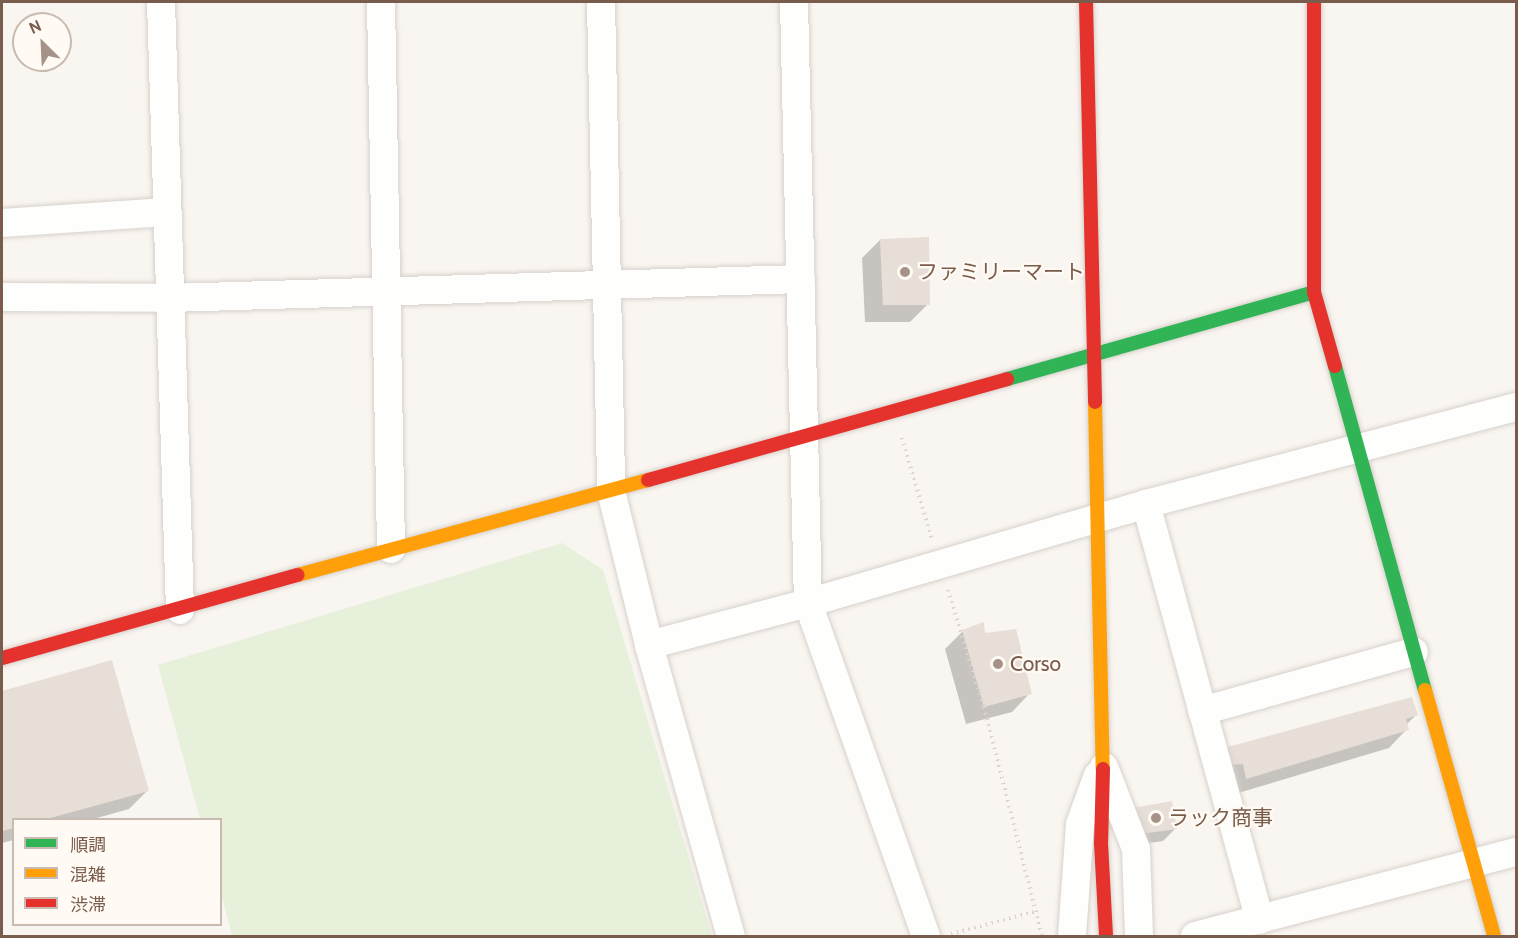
<!DOCTYPE html>
<meta charset="utf-8">
<style>
body{margin:0}
#map{position:relative;width:1518px;height:938px;overflow:hidden;background:#f9f5f0;font-family:Cabin,"Noto Sans JP",sans-serif}
div>[style]{position:absolute}
.green>*{inset:0;background:#e7f0db}
.shadow>*{inset:0;background:#0003}
.building>*{inset:0;background:#e6ded7}
.path>*{height:4px;margin-top:-2px;transform-origin:0;background:repeating-linear-gradient(90deg,#dcd5d0 0 1.5px,transparent 0 6px)}
.roads{filter:drop-shadow(0 0 2px #d7d1cb) drop-shadow(0 0 2px #d7d1cb)}
.street>*{height:28px;margin:-14px;padding:0 14px;transform-origin:14px;border-radius:14px;background:#fefefd}
.fast>*{height:14px;margin:-7px;padding:0 7px;transform-origin:7px;border-radius:7px;background:#30b455}
.slow>*{height:14px;margin:-7px;padding:0 7px;transform-origin:7px;border-radius:7px;background:#ff9f0a}
.jam>*{height:14px;margin:-7px;padding:0 7px;transform-origin:7px;border-radius:7px;background:#e5322d}
.dots>*{width:16px;height:16px;translate:-50% -50%;box-sizing:border-box;border:3px solid #fffaf3;border-radius:50%}
span{translate:-50% -50%;white-space:nowrap;text-align:center;line-height:1.15;-webkit-text-stroke:4.5px #fffaf3;paint-order:stroke}
.poi-label{font-size:21px;color:#7a5c4d}
.left{translate:0 -50%;text-align:left}
.frame{position:absolute;inset:0;border:3px solid #7a5c4d;pointer-events:none}
.legend{position:absolute;left:12px;top:818px;width:210px;height:108px;box-sizing:border-box;background:#fffaf3;border:2px solid #cabbb1;margin:0;padding:8px 10px;list-style:none;font-size:18px;color:#7a5c4d}
.legend li{display:flex;align-items:center;gap:12px;height:30px}
.legend b{width:30px;border:2px solid #cabbb1}
.north{position:absolute;left:12px;top:12px;width:60px;height:60px;box-sizing:border-box;background:#fffaf3;border:2px solid #cabbb1;border-radius:50%;rotate:336deg;font-size:16px;font-weight:700;line-height:24px;text-align:center;color:#7a5c4d}
.north::after{content:'';display:block;margin:auto;width:21px;height:27px;background:#a69286;clip-path:polygon(50% 0,100% 100%,50% 72%,0 100%)}
</style>
<div id="map">
<div class="green">
<div style="clip-path:polygon(562px 543px,603px 570px,712px 936px,232px 936px,221px 893px,220px 820px,200px 819px,158px 665px)"></div>
</div>
<div class="shadow">
<div style="clip-path:polygon(880px 240px,928px 304px,910px 322px,865px 322px,862px 258px)"></div>
<div style="clip-path:polygon(963px 631px,984px 635px,1030px 693px,1012px 712px,966px 724px,945px 649px)"></div>
<div style="clip-path:polygon(111px 662px,147px 791px,129px 809px,90px 820px,14px 820px,14px 840px,2px 843px,2px 692px)"></div>
<div style="clip-path:polygon(1417px 714px,1406px 725px,1407px 729px,1389px 748px,1228px 796px,1207px 767px)"></div>
<div style="clip-path:polygon(1170px 803px,1176px 828px,1163px 841px,1129px 846px)"></div>
</div>
<div class="building">
<div style="clip-path:polygon(929px 237px,930px 305px,883px 305px,880px 239px)"></div>
<div style="clip-path:polygon(984px 622px,985px 633px,1016px 629px,1032px 694px,984px 707px,962px 630px)"></div>
<div style="clip-path:polygon(112px 660px,149px 791px,43px 820px,14px 820px,14px 828px,2px 831px,2px 691px)"></div>
<div style="clip-path:polygon(1412px 697px,1418px 715px,1406px 719px,1409px 730px,1246px 779px,1243px 764px,1229px 765px,1224px 748px)"></div>
<div style="clip-path:polygon(1172px 801px,1177px 829px,1141px 834px,1133px 808px)"></div>
</div>
<div class="path">
<div style="left:902px;top:438px;width:106px;rotate:73.6deg"></div>
<div style="left:948px;top:590px;width:122px;rotate:72.9deg"></div>
<div style="left:984px;top:707px;width:236px;rotate:75.8deg"></div>
<div style="left:951px;top:934px;width:89px;rotate:-15deg"></div>
</div>
<div class="roads">
<div class="street">
<div style="left:161px;top:2px;width:608px;rotate:88.21deg"></div>
<div style="left:381px;top:2px;width:547px;rotate:88.95deg"></div>
<div style="left:601px;top:2px;width:489px;rotate:88.8deg"></div>
<div style="left:611px;top:491px;width:159px;rotate:76.1deg"></div>
<div style="left:649px;top:645px;width:302px;rotate:74.3deg"></div>
<div style="left:794px;top:2px;width:601px;rotate:88.67deg"></div>
<div style="left:808px;top:603px;width:353px;rotate:70.5deg"></div>
<div style="left:2px;top:223px;width:165px;rotate:-3.8deg"></div>
<div style="left:2px;top:297px;width:167px;rotate:0.3deg"></div>
<div style="left:169px;top:298px;width:632px;rotate:-1.72deg"></div>
<div style="left:1146px;top:504px;width:431px;rotate:74.7deg"></div>
<div style="left:649px;top:645px;width:164px;rotate:-14.8deg"></div>
<div style="left:808px;top:603px;width:352px;rotate:-16.3deg"></div>
<div style="left:1146px;top:504px;width:383px;rotate:-14.7deg"></div>
<div style="left:1202px;top:711px;width:220px;rotate:-15.6deg"></div>
<div style="left:1104px;top:767px;width:88px;rotate:68.7deg"></div>
<div style="left:1136px;top:849px;width:87px;rotate:88deg"></div>
<div style="left:1072px;top:936px;width:112px;rotate:-85.9deg"></div>
<div style="left:1080px;top:824px;width:52px;rotate:-69.8deg"></div>
<div style="left:1195px;top:936px;width:332px;rotate:-14.7deg"></div>
</div>
<div class="fast">
<div style="left:1335px;top:366px;width:336px;rotate:74.5deg"></div>
<div style="left:1007px;top:379px;width:319px;rotate:-15.8deg"></div>
</div>
<div class="slow">
<div style="left:1095px;top:402px;width:367px;rotate:88.8deg"></div>
<div style="left:298px;top:575px;width:363px;rotate:-15.2deg"></div>
<div style="left:1425px;top:690px;width:255px;rotate:74.3deg"></div>
</div>
<div class="jam">
<div style="left:1086px;top:2px;width:400px;rotate:88.7deg"></div>
<div style="left:1314px;top:2px;width:290px;rotate:90deg"></div>
<div style="left:1314px;top:292px;width:77px;rotate:74.2deg"></div>
<div style="left:648px;top:480px;width:373px;rotate:-15.7deg"></div>
<div style="left:2px;top:658px;width:307px;rotate:-15.7deg"></div>
<div style="left:1103px;top:769px;width:74px;rotate:91.5deg"></div>
<div style="left:1101px;top:843px;width:93px;rotate:86.9deg"></div>
</div>
</div>
<div class="dots">
<div style="left:905px;top:272px;background:#a69286"></div>
<div style="left:998px;top:664px;background:#a69286"></div>
<div style="left:1156px;top:818px;background:#a69286"></div>
</div>
<div class="poi-label">
<span class="left" style="left:917px;top:272px">ファミリーマート</span>
<span class="left" style="left:1010px;top:664px">Corso</span>
<span class="left" style="left:1168px;top:818px">ラック商事</span>
</div>
<div class="frame"></div>
<ul class="legend">
<li><b style="height:8px;background:#30b455"></b>順調</li>
<li><b style="height:8px;background:#ff9f0a"></b>混雑</li>
<li><b style="height:8px;background:#e5322d"></b>渋滞</li>
</ul>
<div class="north">N</div>
</div>
